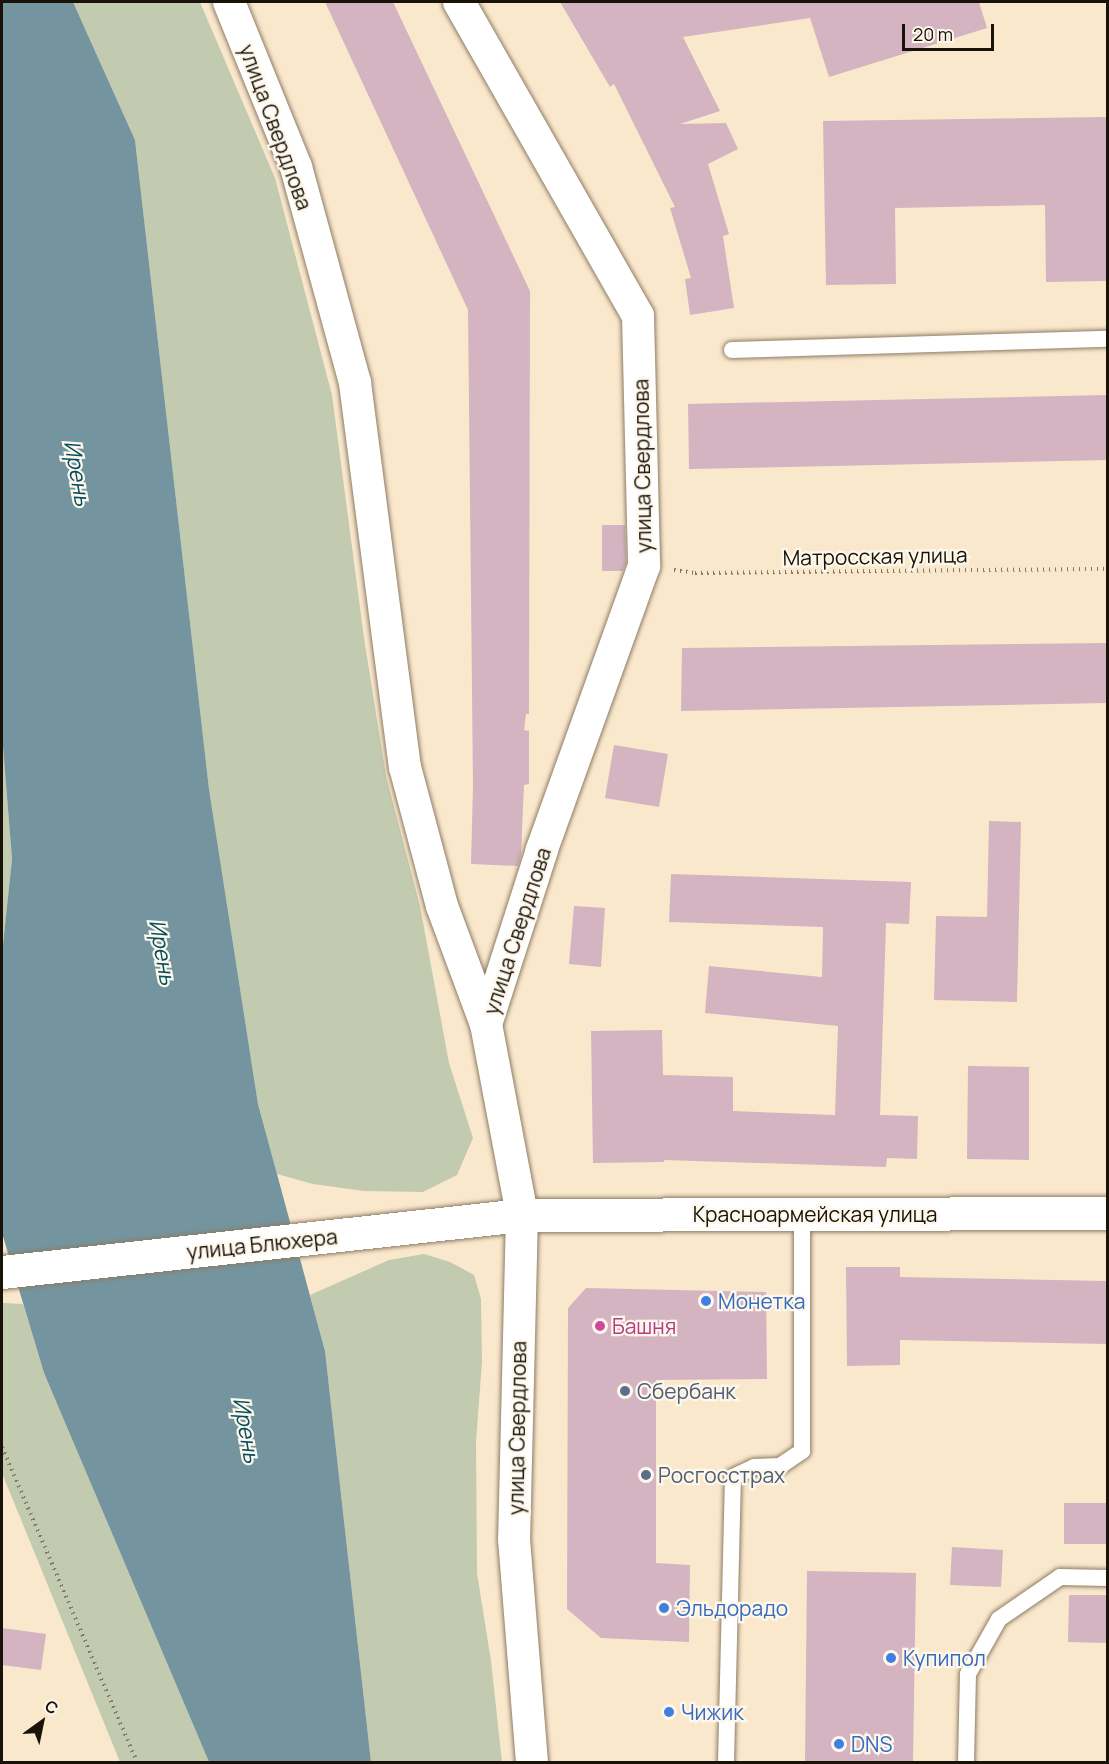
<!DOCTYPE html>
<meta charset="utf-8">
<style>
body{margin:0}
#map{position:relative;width:1109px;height:1764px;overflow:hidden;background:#fae8cd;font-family:Manrope,sans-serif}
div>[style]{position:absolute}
.green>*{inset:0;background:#c2cab0}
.water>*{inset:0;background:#74959f}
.building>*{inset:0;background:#d4b4c0}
.path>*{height:4px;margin-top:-2px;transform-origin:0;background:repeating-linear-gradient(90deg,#837866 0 1.5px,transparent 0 6px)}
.roads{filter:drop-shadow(0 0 2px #8d7d64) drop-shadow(0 0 2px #8d7d64)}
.service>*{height:16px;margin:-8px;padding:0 8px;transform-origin:8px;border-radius:8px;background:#fff}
.minor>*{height:32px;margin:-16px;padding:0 16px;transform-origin:16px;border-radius:16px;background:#fff}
.tertiary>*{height:33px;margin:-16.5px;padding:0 16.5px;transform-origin:16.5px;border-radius:16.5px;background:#fff}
.dots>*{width:16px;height:16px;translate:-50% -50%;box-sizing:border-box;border:3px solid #fef7ec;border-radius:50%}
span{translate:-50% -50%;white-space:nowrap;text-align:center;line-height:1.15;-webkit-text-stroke:4.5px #fef7ec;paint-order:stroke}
.street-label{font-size:21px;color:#181208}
.shop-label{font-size:21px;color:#366cbe}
.left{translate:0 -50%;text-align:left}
.hotel-label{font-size:21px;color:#b23c85}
.service-label{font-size:21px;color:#4e5e75}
.water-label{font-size:22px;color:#004e5e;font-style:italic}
.frame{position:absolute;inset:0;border:3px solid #181208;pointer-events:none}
.north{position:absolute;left:12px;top:1692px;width:60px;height:60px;-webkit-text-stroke:4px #fef7ec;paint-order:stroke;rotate:33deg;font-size:16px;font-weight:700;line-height:24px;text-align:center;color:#181208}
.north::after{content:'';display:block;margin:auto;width:21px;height:27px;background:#181208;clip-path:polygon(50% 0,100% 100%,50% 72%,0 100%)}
.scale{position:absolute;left:902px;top:24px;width:92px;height:27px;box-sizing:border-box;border:3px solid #181208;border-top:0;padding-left:8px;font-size:18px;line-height:21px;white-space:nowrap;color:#181208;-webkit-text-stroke:4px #fef7ec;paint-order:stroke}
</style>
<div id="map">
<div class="green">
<div style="clip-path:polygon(73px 2px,200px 2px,275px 178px,332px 395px,364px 638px,386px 776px,420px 906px,449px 1063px,473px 1138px,457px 1175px,423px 1192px,364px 1191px,313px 1184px,277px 1174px,258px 1104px,209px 789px,135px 140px)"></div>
<div style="clip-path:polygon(2px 734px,12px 859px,2px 954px)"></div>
<div style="clip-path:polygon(424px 1254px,450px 1262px,474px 1275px,481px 1299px,482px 1362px,476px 1441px,477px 1573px,491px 1661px,502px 1762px,371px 1762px,325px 1351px,310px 1295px,389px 1260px)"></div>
<div style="clip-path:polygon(2px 1303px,23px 1304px,44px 1373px,209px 1762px,120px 1762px,2px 1473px)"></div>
</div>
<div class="water">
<div style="clip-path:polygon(2px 2px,73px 2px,135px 140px,209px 789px,258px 1104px,325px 1351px,371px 1762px,209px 1762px,44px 1373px,2px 1233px,2px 954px,12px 859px,2px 734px)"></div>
</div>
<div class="building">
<div style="clip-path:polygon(325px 2px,393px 2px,530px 291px,529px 714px,526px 714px,524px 730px,529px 731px,529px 784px,524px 785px,521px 855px,518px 866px,471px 864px,473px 786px,468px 310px)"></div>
<div style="clip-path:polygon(560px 2px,979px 2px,987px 28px,829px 77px,810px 18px,683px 37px,720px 111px,680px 124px,726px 123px,738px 149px,708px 164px,729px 234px,723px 236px,734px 308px,690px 315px,685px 279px,691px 278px,670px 208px,675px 207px,614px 84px,610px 87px)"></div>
<div style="clip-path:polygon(1107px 117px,1107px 281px,1046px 282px,1045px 205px,895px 208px,896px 284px,826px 285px,823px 121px)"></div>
<div style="clip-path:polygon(1107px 395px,1107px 460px,689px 469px,688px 404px)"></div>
<div style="clip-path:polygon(602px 525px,625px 525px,626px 563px,623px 571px,602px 571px)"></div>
<div style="clip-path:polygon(1107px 643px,1107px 703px,681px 711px,682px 648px)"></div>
<div style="clip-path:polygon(614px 745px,668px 754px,659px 807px,605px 798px)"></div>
<div style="clip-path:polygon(989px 821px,1021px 822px,1017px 1002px,934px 1000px,936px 916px,987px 917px)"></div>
<div style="clip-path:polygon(671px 874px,911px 882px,909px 924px,886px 923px,880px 1115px,918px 1116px,917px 1159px,887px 1158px,886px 1167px,664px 1160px,664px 1162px,593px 1163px,591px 1031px,662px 1030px,663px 1075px,733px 1077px,733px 1111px,835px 1115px,838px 1026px,705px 1013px,709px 966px,822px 977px,823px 927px,669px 922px)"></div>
<div style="clip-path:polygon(574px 906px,605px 908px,601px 967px,569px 964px)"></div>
<div style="clip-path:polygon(968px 1066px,1029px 1067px,1029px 1160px,967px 1159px)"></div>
<div style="clip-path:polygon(846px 1267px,900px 1267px,900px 1277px,1107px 1281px,1107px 1344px,900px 1340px,900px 1365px,847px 1366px)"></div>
<div style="clip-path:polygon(586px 1288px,766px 1292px,767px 1379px,656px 1380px,656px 1563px,690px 1565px,689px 1642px,601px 1638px,567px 1609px,568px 1308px)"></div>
<div style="clip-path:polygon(1064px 1503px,1107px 1503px,1107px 1544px,1064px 1544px)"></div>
<div style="clip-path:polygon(952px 1547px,1003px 1550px,1001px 1587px,950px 1585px)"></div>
<div style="clip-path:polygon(807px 1571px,916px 1573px,913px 1762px,805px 1762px)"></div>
<div style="clip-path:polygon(1069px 1595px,1107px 1595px,1107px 1643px,1068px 1642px)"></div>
<div style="clip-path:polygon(2px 1628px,46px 1634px,41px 1670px,2px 1665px)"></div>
</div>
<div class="path">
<div style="left:674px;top:570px;width:21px;rotate:8deg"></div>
<div style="left:695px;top:573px;width:413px;rotate:-0.6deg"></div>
<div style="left:2px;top:1447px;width:343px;rotate:66.8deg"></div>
</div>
<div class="roads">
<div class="service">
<div style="left:732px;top:350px;width:376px;rotate:-1.7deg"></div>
<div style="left:726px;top:1762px;width:285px;rotate:-88.6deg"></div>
<div style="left:733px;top:1477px;width:23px;rotate:-25deg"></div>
<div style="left:754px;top:1467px;width:26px;rotate:-2deg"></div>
<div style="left:780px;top:1466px;width:27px;rotate:-34deg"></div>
<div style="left:802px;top:1451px;width:237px;rotate:-90deg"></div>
<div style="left:966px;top:1762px;width:88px;rotate:-88.7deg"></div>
<div style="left:968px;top:1674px;width:63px;rotate:-60.6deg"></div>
<div style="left:999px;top:1619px;width:74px;rotate:-34.5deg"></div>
<div style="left:1060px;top:1577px;width:48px;rotate:1.2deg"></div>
</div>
<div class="minor">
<div style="left:229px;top:2px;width:178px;rotate:67.9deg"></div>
<div style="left:296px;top:167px;width:224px;rotate:74.7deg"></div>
<div style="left:355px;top:383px;width:387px;rotate:82.6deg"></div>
<div style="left:405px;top:767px;width:144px;rotate:75.1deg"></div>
<div style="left:442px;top:906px;width:126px;rotate:69.6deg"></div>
<div style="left:486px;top:1024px;width:194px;rotate:79.3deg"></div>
<div style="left:522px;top:1215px;width:324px;rotate:91.4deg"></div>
<div style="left:514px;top:1539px;width:224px;rotate:85.4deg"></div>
<div style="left:459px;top:2px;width:361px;rotate:60.3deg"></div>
<div style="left:638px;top:316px;width:250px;rotate:88.6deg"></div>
<div style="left:644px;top:566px;width:302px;rotate:109.8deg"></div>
<div style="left:542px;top:850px;width:183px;rotate:107.8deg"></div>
</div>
<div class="tertiary">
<div style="left:2px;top:1272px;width:523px;rotate:-6.26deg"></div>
<div style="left:522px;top:1215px;width:586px;rotate:-0.2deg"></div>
</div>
</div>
<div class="dots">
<div style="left:706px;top:1301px;background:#3f7fe0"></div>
<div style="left:600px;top:1326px;background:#d1479c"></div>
<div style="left:625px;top:1391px;background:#5c6f8a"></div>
<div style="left:646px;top:1475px;background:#5c6f8a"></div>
<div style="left:664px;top:1608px;background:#3f7fe0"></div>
<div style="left:891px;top:1658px;background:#3f7fe0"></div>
<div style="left:669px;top:1712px;background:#3f7fe0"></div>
<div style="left:839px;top:1744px;background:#3f7fe0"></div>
</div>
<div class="street-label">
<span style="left:276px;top:127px;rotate:70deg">улица Свердлова</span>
<span style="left:642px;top:466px;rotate:-91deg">улица Свердлова</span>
<span style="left:875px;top:556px;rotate:-1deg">Матросская улица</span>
<span style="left:517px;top:931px;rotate:-72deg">улица Свердлова</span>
<span style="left:815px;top:1214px">Красноармейская улица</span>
<span style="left:262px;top:1244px;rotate:-6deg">улица Блюхера</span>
<span style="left:517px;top:1428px;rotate:-89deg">улица Свердлова</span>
</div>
<div class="shop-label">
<span class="left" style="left:718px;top:1301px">Монетка</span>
<span class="left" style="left:676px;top:1608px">Эльдорадо</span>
<span class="left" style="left:903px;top:1658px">Купипол</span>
<span class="left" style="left:681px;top:1712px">Чижик</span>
<span class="left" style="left:851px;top:1744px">DNS</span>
</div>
<div class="hotel-label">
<span class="left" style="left:612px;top:1326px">Башня</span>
</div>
<div class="service-label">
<span class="left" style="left:637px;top:1391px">Сбербанк</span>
<span class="left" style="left:658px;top:1475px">Росгосстрах</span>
</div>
<div class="water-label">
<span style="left:77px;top:473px;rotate:80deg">Ирень</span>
<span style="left:162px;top:952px;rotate:80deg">Ирень</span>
<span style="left:246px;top:1430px;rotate:80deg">Ирень</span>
</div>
<div class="frame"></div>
<div class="north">С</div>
<div class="scale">20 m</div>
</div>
